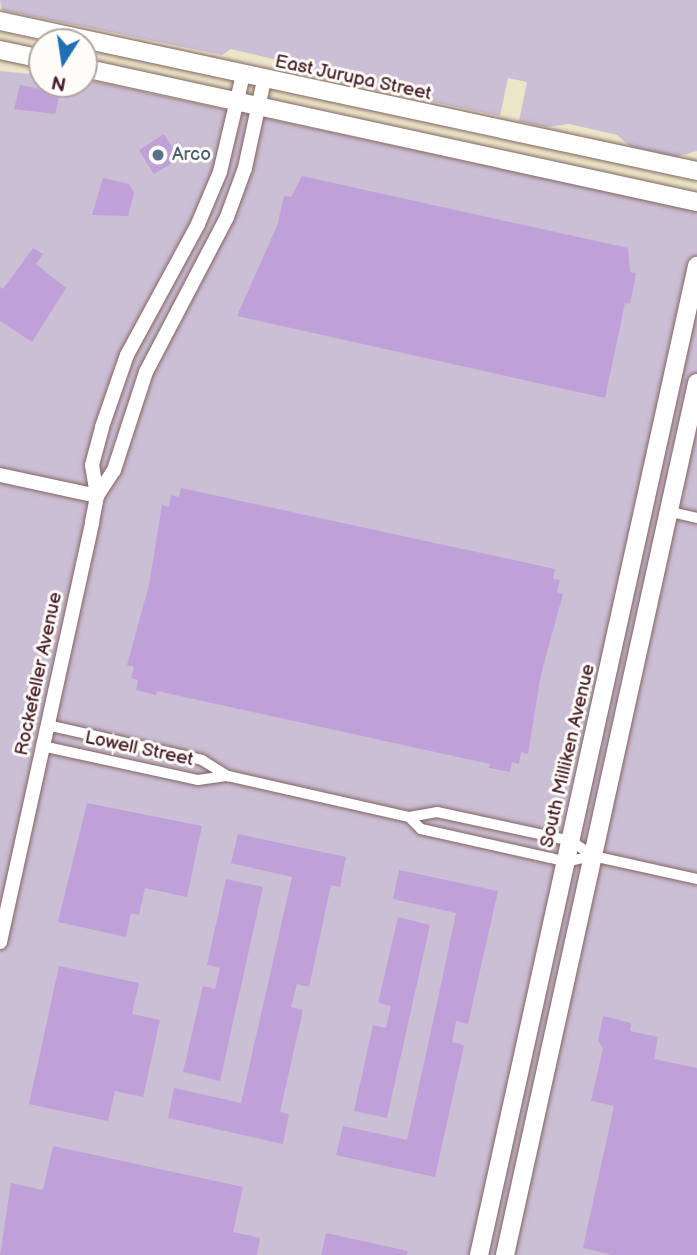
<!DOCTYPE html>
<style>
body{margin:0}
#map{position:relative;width:697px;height:1255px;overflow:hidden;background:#ece6c8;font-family:"Balsamiq Sans",sans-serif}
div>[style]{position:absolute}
.industrial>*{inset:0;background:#cbbfd5}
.building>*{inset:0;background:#bfa0d8}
.roads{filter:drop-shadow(0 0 2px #836562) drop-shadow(0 0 2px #836562)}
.minor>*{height:10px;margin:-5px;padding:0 5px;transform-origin:5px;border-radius:5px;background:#fff}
.tertiary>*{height:14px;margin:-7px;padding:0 7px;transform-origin:7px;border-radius:7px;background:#fff}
.primary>*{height:18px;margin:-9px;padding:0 9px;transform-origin:9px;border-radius:9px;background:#fff}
.dots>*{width:19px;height:19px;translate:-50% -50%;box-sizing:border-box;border:4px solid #fdfcf7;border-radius:50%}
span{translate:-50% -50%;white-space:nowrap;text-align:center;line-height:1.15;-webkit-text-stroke:6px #fdfcf7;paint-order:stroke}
.street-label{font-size:19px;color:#4a1f2b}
.service-label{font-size:19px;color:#4e5e75}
.left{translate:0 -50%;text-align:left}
.north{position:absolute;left:28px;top:28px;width:70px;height:70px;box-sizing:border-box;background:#fdfcf7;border:2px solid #b5a4a5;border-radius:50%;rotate:192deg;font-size:19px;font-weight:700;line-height:28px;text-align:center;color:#4a1f2b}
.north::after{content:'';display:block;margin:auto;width:24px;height:32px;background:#1f6fb2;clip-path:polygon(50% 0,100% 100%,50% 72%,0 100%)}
</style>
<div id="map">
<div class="industrial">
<div style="clip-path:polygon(0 0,697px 0,697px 151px,676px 157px,630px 146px,617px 135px,569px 124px,546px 127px,519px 121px,527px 82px,508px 78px,500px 116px,291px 72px,285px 62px,231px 49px,222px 55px,2px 10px)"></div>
<div style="clip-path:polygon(0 71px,42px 75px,42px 84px,84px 84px,84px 79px,697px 211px,697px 1255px,0 1255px)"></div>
</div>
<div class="building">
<div style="clip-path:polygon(20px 85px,60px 93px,55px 114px,14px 109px)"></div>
<div style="clip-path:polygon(164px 134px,179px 159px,154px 174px,139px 150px)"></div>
<div style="clip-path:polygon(302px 176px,628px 248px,630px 272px,636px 273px,630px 304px,625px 303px,605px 398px,237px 316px,277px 226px,284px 196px,291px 197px)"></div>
<div style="clip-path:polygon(103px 178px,129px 184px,134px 193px,128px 216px,92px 215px)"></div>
<div style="clip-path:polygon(33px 248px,43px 254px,36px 264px,66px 288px,32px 342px,0 321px,0 287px,3px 289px)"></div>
<div style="clip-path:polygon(181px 488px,555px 569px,553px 579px,560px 580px,557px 592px,563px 594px,541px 674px,528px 754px,521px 752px,519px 764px,512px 762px,510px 772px,489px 768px,490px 764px,157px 691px,156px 695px,136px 690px,138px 680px,131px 678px,134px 667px,127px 665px,149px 585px,162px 505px,169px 507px,171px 495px,179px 497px)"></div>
<div style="clip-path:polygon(87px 803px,202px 826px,187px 897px,145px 888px,139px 915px,131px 913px,126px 937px,58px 922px)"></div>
<div style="clip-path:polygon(238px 834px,346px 857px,340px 887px,331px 885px,309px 987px,297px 984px,291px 1007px,303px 1010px,280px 1112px,289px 1114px,283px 1144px,168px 1118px,174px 1088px,241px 1103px,292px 877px,231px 863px)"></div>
<div style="clip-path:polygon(399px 870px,498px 891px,468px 1024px,456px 1021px,452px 1042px,464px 1045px,435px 1177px,336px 1155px,343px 1126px,407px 1140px,433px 1022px,456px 913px,393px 899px)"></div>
<div style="clip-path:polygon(226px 879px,263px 887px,220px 1081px,183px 1072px,203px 986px,215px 989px,220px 968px,207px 965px)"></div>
<div style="clip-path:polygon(398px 917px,430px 925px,387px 1118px,354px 1111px,373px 1025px,386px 1028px,391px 1006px,378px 1003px)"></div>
<div style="clip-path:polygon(59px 966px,139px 983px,132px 1014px,160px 1020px,143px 1097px,115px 1091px,108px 1121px,29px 1104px)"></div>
<div style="clip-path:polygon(603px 1016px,631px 1023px,630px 1031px,658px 1037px,654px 1059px,697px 1068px,697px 1255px,612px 1255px,583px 1248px,614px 1106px,591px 1101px,603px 1048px,598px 1041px)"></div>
<div style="clip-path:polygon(53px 1146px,243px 1187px,233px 1232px,260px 1238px,257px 1255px,0 1255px,11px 1183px,43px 1190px)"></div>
<div style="clip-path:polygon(326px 1233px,408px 1251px,407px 1255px,321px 1255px)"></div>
</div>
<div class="roads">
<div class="minor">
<div style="left:667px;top:511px;width:31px;rotate:13deg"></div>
<div style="left:47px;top:725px;width:159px;rotate:12.7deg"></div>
<div style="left:202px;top:760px;width:31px;rotate:32deg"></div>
<div style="left:228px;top:776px;width:186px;rotate:12.8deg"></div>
<div style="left:409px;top:817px;width:28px;rotate:-10deg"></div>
<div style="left:437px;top:812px;width:137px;rotate:12.2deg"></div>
<div style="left:571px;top:841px;width:27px;rotate:34deg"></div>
<div style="left:593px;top:856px;width:107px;rotate:12.5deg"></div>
<div style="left:42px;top:746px;width:160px;rotate:12.3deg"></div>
<div style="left:198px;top:780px;width:30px;rotate:-8deg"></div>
<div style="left:409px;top:817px;width:17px;rotate:45deg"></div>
<div style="left:421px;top:829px;width:133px;rotate:12.6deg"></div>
<div style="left:551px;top:858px;width:16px;rotate:15deg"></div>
<div style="left:566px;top:862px;width:28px;rotate:-13deg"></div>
</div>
<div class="tertiary">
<div style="left:0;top:475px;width:99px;rotate:12.2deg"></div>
<div style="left:97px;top:496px;width:31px;rotate:-57deg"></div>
<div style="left:114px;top:470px;width:103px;rotate:-71.9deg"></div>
<div style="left:146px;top:372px;width:175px;rotate:-62.4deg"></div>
<div style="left:227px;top:217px;width:52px;rotate:-69.8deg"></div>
<div style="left:245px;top:168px;width:90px;rotate:-77.8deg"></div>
<div style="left:0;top:942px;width:430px;rotate:-77.6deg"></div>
<div style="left:92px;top:522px;width:26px;rotate:-79deg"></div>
<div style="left:97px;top:496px;width:31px;rotate:-99deg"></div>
<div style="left:92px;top:465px;width:39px;rotate:-75deg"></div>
<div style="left:102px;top:427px;width:76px;rotate:-70.9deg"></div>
<div style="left:127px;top:355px;width:149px;rotate:-61.5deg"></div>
<div style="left:198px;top:224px;width:56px;rotate:-67.1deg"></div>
<div style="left:220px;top:172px;width:100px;rotate:-76.7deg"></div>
</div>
<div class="primary">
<div style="left:0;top:21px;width:713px;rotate:12.15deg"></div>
<div style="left:0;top:50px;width:43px;rotate:12.1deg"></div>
<div style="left:84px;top:68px;width:627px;rotate:12.33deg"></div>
<div style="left:479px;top:1255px;width:1013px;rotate:-77.57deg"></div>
<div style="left:505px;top:1255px;width:893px;rotate:-77.58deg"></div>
</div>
</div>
<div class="dots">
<div style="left:158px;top:155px;background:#5c6f8a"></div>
</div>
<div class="street-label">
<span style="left:353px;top:78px;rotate:12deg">East Jurupa Street</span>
<span style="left:39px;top:674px;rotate:-78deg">Rockefeller Avenue</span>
<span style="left:139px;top:749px;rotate:12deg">Lowell Street</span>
<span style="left:568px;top:756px;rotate:-77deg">South Milliken Avenue</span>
</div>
<div class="service-label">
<span class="left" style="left:172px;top:155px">Arco</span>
</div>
<div class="north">N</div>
</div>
